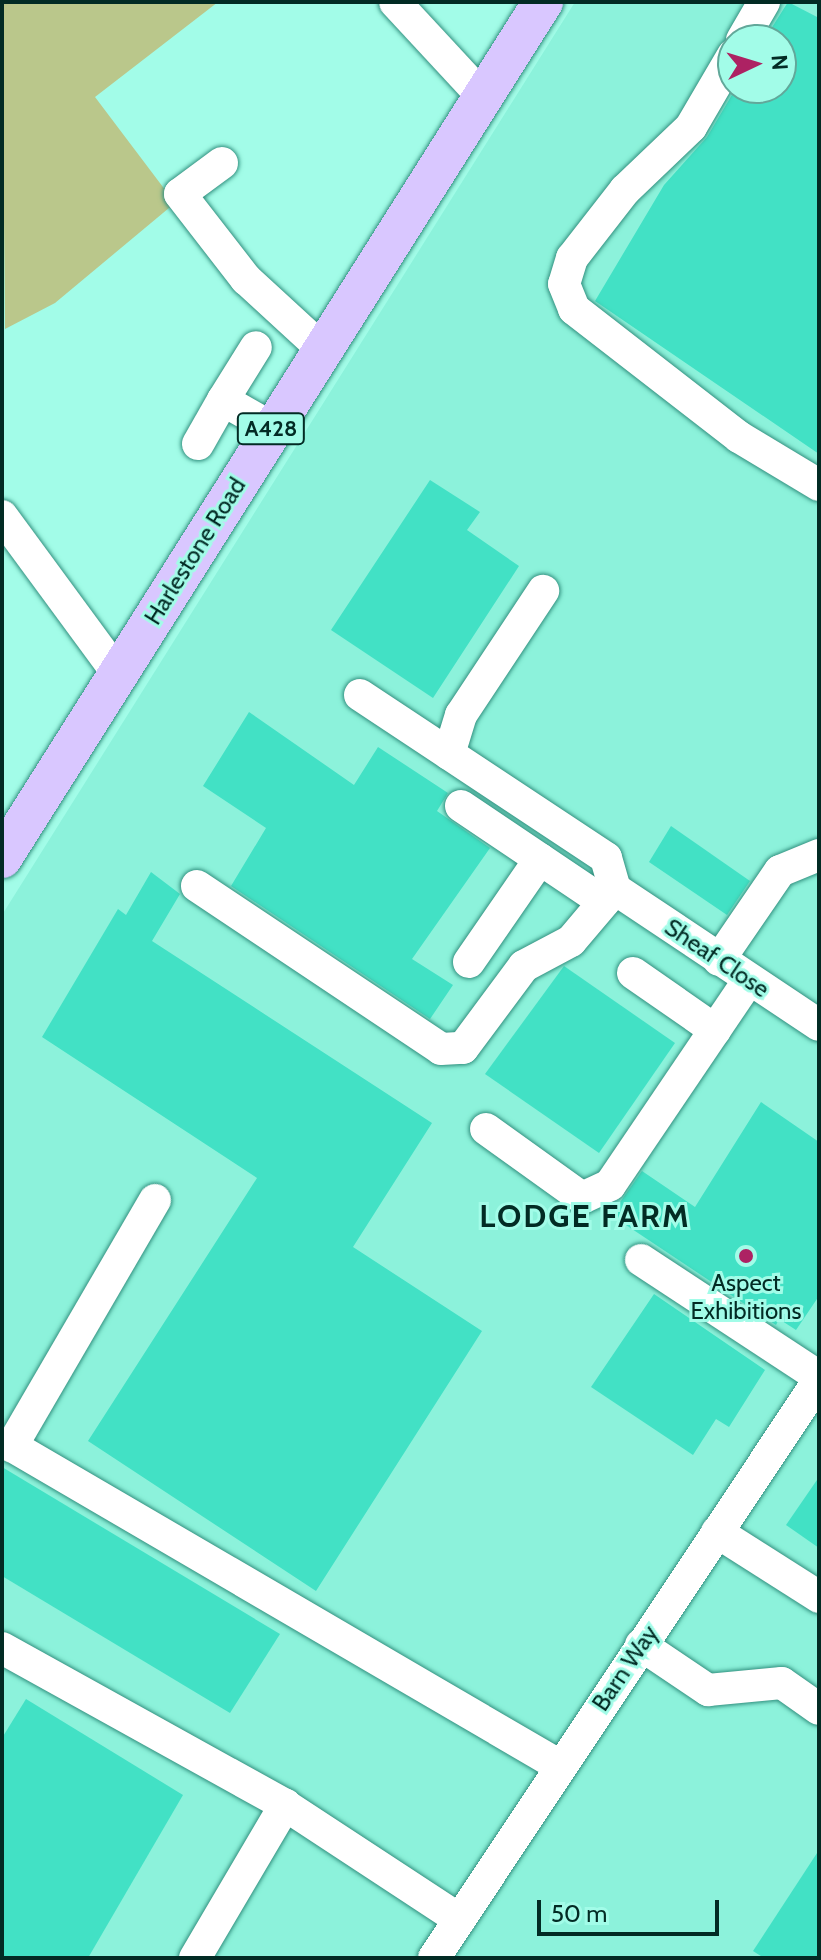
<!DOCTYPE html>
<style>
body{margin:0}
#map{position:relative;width:821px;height:1960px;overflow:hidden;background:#a2fce8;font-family:Cabin,sans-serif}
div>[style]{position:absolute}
.built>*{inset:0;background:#8cf2db}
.green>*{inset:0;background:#bac78b}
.building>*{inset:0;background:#42e1c5}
.roads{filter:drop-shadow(0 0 2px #32907f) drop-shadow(0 0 2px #32907f)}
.minor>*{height:32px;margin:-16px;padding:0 16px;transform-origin:16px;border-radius:16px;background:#fff}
.major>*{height:40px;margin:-20px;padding:0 20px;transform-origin:20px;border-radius:20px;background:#d9c7ff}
.dots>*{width:22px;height:22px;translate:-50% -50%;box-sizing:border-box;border:4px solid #a2fce8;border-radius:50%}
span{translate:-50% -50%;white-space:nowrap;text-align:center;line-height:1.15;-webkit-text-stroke:6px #a2fce8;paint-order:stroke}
.shield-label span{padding:2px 6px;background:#a2fce8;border:2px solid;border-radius:6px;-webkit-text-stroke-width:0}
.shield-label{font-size:22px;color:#022b24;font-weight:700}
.street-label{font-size:24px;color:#022b24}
.poi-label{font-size:24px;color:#022b24}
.district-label{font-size:32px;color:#022b24;font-weight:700;letter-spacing:2px}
.frame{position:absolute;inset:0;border:4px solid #022b24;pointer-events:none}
.north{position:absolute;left:717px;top:24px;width:80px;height:80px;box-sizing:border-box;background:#a2fce8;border:2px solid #62a89a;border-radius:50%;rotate:86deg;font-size:22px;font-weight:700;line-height:32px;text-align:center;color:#022b24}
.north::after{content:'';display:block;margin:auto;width:28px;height:36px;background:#ad2263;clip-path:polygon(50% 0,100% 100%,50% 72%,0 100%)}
.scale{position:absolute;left:537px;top:1900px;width:182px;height:36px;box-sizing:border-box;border:4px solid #022b24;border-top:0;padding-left:10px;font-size:24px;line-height:28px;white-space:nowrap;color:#022b24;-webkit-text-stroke:6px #a2fce8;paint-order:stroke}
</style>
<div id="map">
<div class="built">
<div style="clip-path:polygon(evenodd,575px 2px,819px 2px,819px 1958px,2px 1958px,2px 915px,575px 2px,733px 40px,781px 40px,781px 88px,733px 88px,733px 40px)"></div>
</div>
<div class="green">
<div style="clip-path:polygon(2px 2px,218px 2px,95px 97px,175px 203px,55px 303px,5px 329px)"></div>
</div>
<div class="building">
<div style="clip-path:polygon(788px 2px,819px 18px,819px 454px,595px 301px,664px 185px,707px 137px,736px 88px,781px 88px,781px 40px,764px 40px)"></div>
<div style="clip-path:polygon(430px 480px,480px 512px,467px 530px,519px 566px,433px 698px,331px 630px)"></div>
<div style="clip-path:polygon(249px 712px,354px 785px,378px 747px,448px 793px,437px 811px,490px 848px,412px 959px,453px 985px,430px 1019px,231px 886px,266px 828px,203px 786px)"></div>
<div style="clip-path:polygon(671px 826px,750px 881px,727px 915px,649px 862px)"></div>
<div style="clip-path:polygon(151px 872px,180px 894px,152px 941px,432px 1123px,353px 1247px,482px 1331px,316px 1591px,88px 1441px,257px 1178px,42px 1037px,118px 909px,126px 915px)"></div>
<div style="clip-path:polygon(564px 966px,675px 1043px,599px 1153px,485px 1074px)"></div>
<div style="clip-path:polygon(761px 1102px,819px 1142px,819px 1296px,796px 1330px,779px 1319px,776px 1325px,611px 1215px,642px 1171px,695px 1207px)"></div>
<div style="clip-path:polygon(654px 1294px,765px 1370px,729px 1427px,716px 1419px,693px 1455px,591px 1387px)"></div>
<div style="clip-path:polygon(2px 1467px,280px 1634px,230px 1713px,2px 1576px)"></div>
<div style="clip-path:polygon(819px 1477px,819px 1548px,786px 1525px)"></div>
<div style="clip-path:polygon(26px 1699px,183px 1795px,88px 1958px,2px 1958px,2px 1738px)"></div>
<div style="clip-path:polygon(819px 1850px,819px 1958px,764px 1958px,753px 1951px)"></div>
</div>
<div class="roads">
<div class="minor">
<div style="left:395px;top:2px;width:128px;rotate:47.2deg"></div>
<div style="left:742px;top:40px;width:44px;rotate:-59.9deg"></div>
<div style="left:733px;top:55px;width:83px;rotate:120.3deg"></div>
<div style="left:691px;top:127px;width:91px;rotate:136.3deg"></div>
<div style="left:625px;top:190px;width:86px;rotate:127.9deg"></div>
<div style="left:572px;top:258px;width:27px;rotate:107deg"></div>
<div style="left:564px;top:284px;width:27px;rotate:68deg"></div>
<div style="left:574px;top:309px;width:209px;rotate:37.8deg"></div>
<div style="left:739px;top:437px;width:93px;rotate:31deg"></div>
<div style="left:222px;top:163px;width:52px;rotate:143.6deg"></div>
<div style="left:180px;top:194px;width:108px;rotate:52.2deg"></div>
<div style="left:246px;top:279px;width:102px;rotate:42.6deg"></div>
<div style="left:223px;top:400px;width:62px;rotate:-58.1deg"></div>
<div style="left:198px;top:444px;width:51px;rotate:-60.4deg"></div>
<div style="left:223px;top:400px;width:56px;rotate:29.7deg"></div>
<div style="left:2px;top:516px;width:196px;rotate:53.7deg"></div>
<div style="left:360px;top:695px;width:295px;rotate:33.5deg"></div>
<div style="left:606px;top:858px;width:32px;rotate:74deg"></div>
<div style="left:449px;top:754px;width:41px;rotate:-72.9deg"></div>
<div style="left:461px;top:715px;width:149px;rotate:-56.5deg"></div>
<div style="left:461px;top:806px;width:172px;rotate:33.9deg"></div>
<div style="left:197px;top:886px;width:293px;rotate:33.7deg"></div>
<div style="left:441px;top:1049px;width:22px;rotate:-3deg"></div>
<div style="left:463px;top:1048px;width:102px;rotate:-53.4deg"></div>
<div style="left:524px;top:966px;width:53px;rotate:-28deg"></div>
<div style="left:571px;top:941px;width:68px;rotate:-49.8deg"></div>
<div style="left:615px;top:889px;width:245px;rotate:33.7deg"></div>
<div style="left:719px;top:960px;width:108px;rotate:-55.6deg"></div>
<div style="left:780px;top:871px;width:42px;rotate:-22.3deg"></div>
<div style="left:469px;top:962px;width:125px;rotate:-55.4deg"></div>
<div style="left:633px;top:973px;width:100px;rotate:34.8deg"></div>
<div style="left:486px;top:1129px;width:118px;rotate:35.7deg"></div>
<div style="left:582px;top:1198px;width:31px;rotate:-25deg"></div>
<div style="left:610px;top:1185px;width:248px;rotate:-55.9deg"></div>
<div style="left:155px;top:1200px;width:285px;rotate:120.2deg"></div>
<div style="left:12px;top:1446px;width:635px;rotate:30.28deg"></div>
<div style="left:641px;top:1260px;width:213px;rotate:33.3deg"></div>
<div style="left:717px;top:1532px;width:121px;rotate:32.5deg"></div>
<div style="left:641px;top:1645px;width:81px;rotate:33.9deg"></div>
<div style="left:708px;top:1690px;width:74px;rotate:-5.4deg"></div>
<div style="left:782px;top:1683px;width:45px;rotate:35.1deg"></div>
<div style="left:2px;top:1648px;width:324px;rotate:29deg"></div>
<div style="left:285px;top:1805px;width:209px;rotate:33.3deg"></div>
<div style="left:195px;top:1958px;width:178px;rotate:-59.5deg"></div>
<div style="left:434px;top:1958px;width:694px;rotate:-56.33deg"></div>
</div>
<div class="major">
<div style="left:2px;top:858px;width:1013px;rotate:-57.71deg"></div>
</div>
</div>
<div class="dots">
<div style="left:746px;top:1256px;background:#ad2263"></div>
</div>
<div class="shield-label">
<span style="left:271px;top:429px">A428</span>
</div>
<div class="street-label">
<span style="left:195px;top:551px;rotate:-58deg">Harlestone Road</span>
<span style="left:717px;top:958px;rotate:34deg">Sheaf Close</span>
<span style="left:625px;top:1668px;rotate:-56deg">Barn Way</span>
</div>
<div class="poi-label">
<span style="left:746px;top:1297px">Aspect<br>Exhibitions</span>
</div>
<div class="district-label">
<span style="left:585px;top:1216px">LODGE FARM</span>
</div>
<div class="frame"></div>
<div class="north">N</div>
<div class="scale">50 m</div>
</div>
